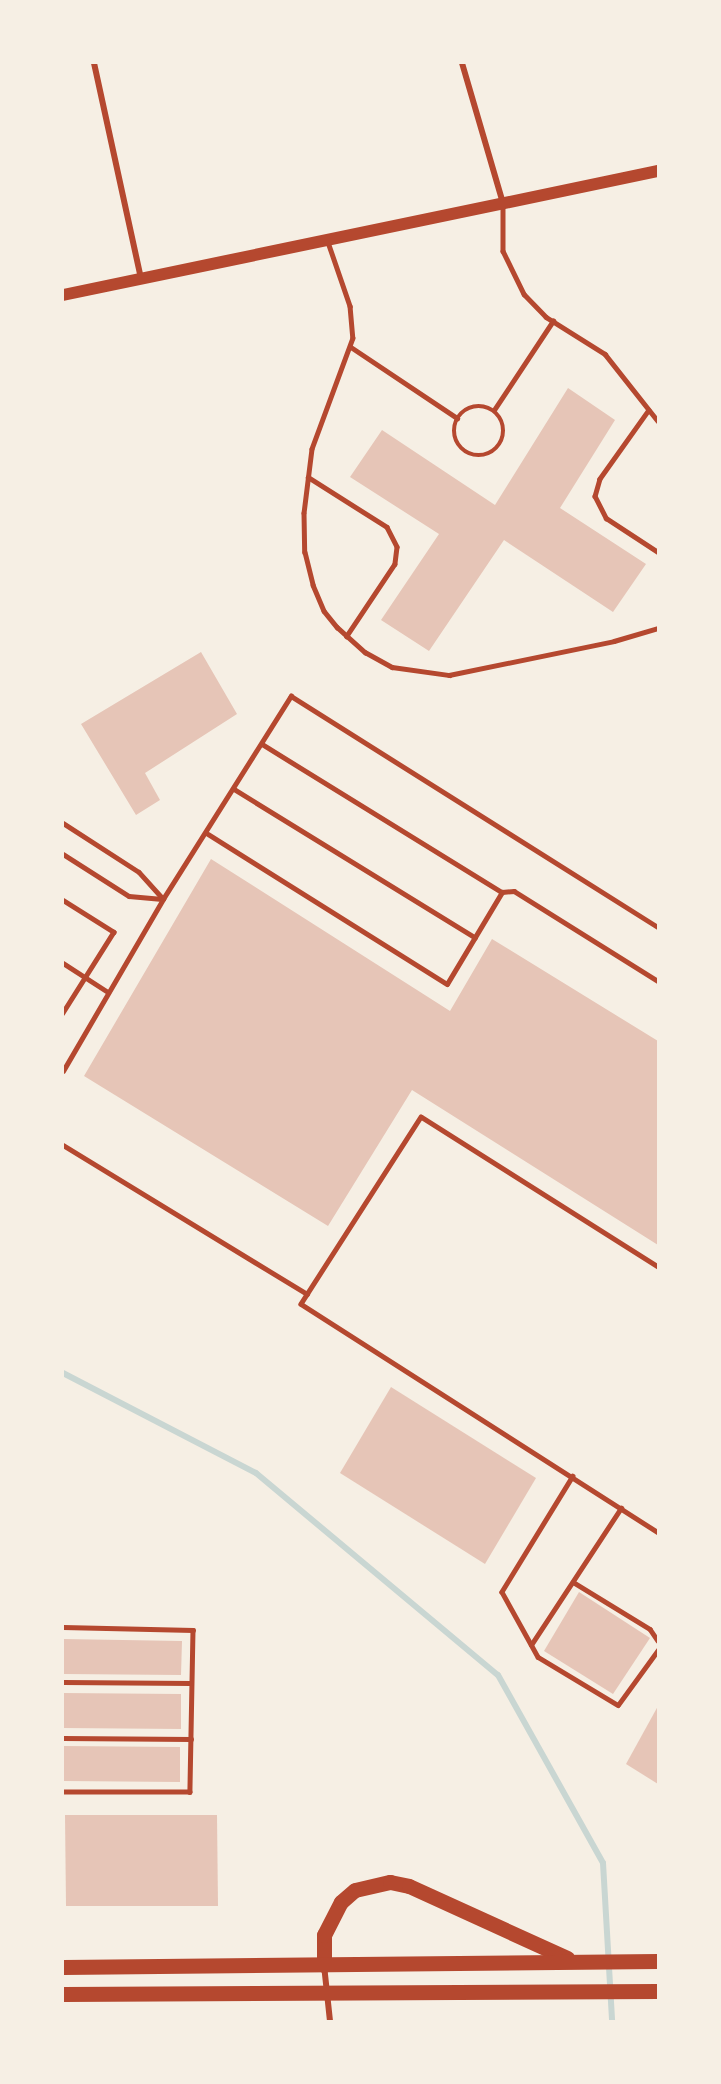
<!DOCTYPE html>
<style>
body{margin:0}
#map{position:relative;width:721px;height:2084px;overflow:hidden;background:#f6efe4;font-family:Karla,sans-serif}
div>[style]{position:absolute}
.stream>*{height:6px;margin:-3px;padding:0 3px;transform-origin:3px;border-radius:3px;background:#c9d6d2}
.building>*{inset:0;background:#e6c5b7}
.service>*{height:4.5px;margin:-2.25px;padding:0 2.25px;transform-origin:2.25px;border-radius:2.25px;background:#b5482f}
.service>.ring{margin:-2.25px;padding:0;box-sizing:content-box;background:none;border:4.5px solid #b5482f;border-radius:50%}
.minor>*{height:6px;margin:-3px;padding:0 3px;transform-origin:3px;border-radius:3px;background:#b5482f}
.secondary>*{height:12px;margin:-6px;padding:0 6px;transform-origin:6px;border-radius:6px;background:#b5482f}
.primary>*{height:15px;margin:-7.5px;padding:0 7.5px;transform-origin:7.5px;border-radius:7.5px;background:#b5482f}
span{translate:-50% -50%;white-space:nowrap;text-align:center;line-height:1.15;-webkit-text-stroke:4.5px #f6efe4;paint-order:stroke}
.frame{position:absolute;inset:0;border:64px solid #f6efe4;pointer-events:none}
</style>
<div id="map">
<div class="stream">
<div style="left:63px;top:1373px;width:217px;rotate:27.4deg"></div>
<div style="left:256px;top:1473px;width:315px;rotate:39.9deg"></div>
<div style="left:498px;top:1675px;width:215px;rotate:60.8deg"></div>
<div style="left:603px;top:1863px;width:158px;rotate:86.7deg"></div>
</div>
<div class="building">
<div style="clip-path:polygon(568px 388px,615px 420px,560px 508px,646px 564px,613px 612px,504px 540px,429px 651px,381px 620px,439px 534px,350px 477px,382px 430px,495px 505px)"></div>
<div style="clip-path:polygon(201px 652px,237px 714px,145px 773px,160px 800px,136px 815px,81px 724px)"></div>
<div style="clip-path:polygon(211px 859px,450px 1011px,492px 939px,658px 1041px,658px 1245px,412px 1090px,328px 1226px,84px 1076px)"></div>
<div style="clip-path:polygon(391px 1387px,536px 1478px,485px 1564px,340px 1473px)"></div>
<div style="clip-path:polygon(579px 1592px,650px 1638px,613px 1694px,544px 1651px)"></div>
<div style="clip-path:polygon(63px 1639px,182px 1641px,181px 1675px,63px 1674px)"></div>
<div style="clip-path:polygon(63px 1693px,181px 1694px,181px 1729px,63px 1728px)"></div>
<div style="clip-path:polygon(658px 1706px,658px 1784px,626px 1764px)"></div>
<div style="clip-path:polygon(63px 1746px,180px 1747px,180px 1782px,63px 1781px)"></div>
<div style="clip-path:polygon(65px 1815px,217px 1815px,218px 1906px,66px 1906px)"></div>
</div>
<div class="service">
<div style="left:503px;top:204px;width:47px;rotate:90deg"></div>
<div style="left:503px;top:251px;width:48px;rotate:64deg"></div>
<div style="left:524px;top:294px;width:32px;rotate:46deg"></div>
<div style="left:546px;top:317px;width:70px;rotate:32.1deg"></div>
<div style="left:605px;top:354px;width:85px;rotate:51.7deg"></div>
<div style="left:328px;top:242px;width:68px;rotate:71deg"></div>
<div style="left:350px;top:306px;width:32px;rotate:85deg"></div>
<div style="left:353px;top:338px;width:118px;rotate:110.3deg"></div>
<div style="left:312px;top:449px;width:64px;rotate:97.1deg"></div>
<div style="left:304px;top:513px;width:39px;rotate:89deg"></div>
<div style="left:305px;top:552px;width:34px;rotate:76deg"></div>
<div style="left:313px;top:585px;width:28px;rotate:67deg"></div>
<div style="left:324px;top:611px;width:21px;rotate:51deg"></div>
<div style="left:337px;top:627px;width:38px;rotate:42deg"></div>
<div style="left:365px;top:652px;width:31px;rotate:29deg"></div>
<div style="left:392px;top:667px;width:58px;rotate:8deg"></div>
<div style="left:449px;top:675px;width:168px;rotate:-11.6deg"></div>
<div style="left:614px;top:641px;width:46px;rotate:-16.5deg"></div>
<div style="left:351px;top:347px;width:128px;rotate:33.8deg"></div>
<div class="ring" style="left:454px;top:406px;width:45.5px;height:45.5px"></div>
<div style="left:494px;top:410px;width:107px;rotate:-56.5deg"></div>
<div style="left:649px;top:410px;width:85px;rotate:125.4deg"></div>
<div style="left:600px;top:479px;width:18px;rotate:106deg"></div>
<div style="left:595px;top:496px;width:25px;rotate:63deg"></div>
<div style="left:606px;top:518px;width:62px;rotate:33.2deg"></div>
<div style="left:308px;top:477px;width:93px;rotate:32.3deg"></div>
<div style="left:387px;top:527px;width:22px;rotate:63deg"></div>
<div style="left:397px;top:547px;width:17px;rotate:97deg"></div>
<div style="left:395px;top:564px;width:87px;rotate:123.7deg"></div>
<div style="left:262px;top:744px;width:282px;rotate:31.7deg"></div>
<div style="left:502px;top:892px;width:12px;rotate:-5deg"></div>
<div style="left:514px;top:891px;width:170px;rotate:32deg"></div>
<div style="left:234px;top:789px;width:283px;rotate:31.6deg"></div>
<div style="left:63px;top:823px;width:90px;rotate:32.8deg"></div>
<div style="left:139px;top:872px;width:36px;rotate:48deg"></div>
<div style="left:208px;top:834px;width:282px;rotate:32.1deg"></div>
<div style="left:447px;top:984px;width:107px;rotate:-59.1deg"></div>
<div style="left:63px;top:854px;width:78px;rotate:32.5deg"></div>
<div style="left:129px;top:896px;width:33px;rotate:5deg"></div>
<div style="left:63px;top:900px;width:60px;rotate:32.1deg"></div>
<div style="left:114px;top:932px;width:96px;rotate:122.2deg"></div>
<div style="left:63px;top:963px;width:54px;rotate:32.8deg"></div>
<div style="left:63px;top:1071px;width:199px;rotate:-59.8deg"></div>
<div style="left:163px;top:899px;width:240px;rotate:-57.8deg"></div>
<div style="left:291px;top:696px;width:434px;rotate:32.2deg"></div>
<div style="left:63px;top:1145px;width:286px;rotate:31.4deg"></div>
<div style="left:658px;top:1267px;width:280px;rotate:-147.7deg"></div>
<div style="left:421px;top:1117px;width:222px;rotate:122.7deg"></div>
<div style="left:301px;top:1304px;width:424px;rotate:32.6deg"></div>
<div style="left:573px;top:1476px;width:136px;rotate:121.5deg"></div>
<div style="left:502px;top:1592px;width:74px;rotate:61deg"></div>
<div style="left:538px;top:1657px;width:93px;rotate:31deg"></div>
<div style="left:618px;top:1705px;width:68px;rotate:-54deg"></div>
<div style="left:573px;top:1582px;width:90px;rotate:31.4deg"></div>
<div style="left:650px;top:1629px;width:14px;rotate:56deg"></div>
<div style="left:63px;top:1627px;width:130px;rotate:1.3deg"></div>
<div style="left:193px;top:1630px;width:162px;rotate:91.1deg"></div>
<div style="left:190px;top:1792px;width:127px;rotate:180deg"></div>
<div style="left:531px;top:1645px;width:164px;rotate:-56.7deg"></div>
<div style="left:63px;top:1682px;width:128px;rotate:0.4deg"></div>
<div style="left:63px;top:1738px;width:128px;rotate:0.4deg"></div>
</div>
<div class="minor">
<div style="left:94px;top:63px;width:221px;rotate:77.7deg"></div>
<div style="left:462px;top:63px;width:146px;rotate:73.7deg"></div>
<div style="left:324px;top:1965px;width:56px;rotate:83.9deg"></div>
</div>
<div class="secondary">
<div style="left:63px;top:295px;width:608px;rotate:-11.77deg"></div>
</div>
<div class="primary">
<div style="left:324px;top:1965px;width:30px;rotate:-90deg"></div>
<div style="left:324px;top:1935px;width:37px;rotate:-63deg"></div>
<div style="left:341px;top:1902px;width:18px;rotate:-41deg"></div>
<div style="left:355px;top:1890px;width:36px;rotate:-13deg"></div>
<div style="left:390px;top:1882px;width:19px;rotate:12deg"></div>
<div style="left:409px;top:1886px;width:174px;rotate:24.5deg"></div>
<div style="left:63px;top:1967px;width:595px;rotate:-0.58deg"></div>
<div style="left:63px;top:1994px;width:595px;rotate:-0.29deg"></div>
</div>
<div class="frame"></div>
</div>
